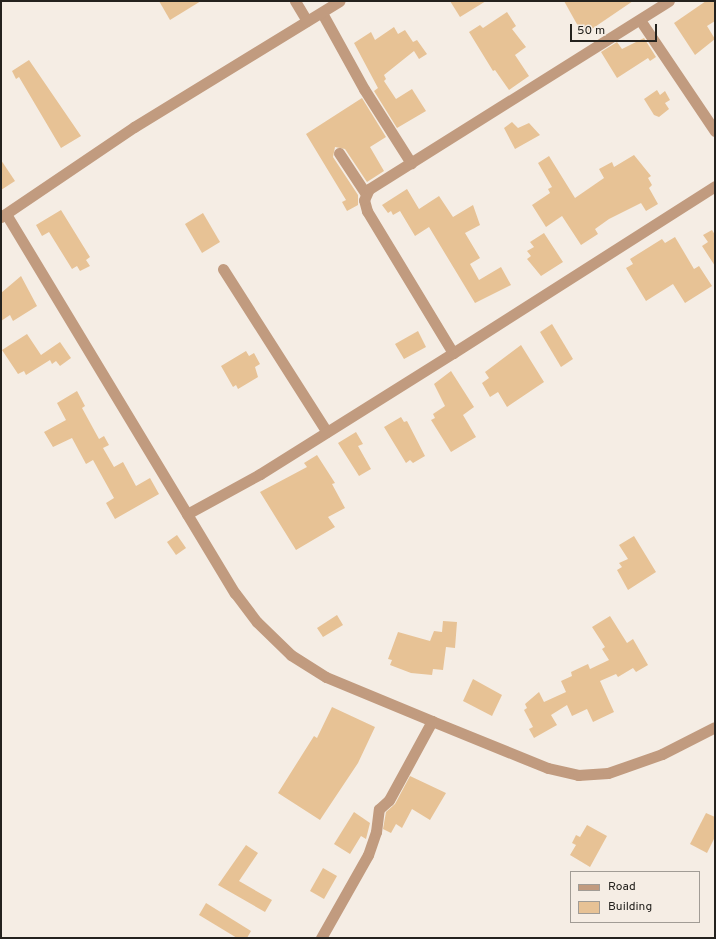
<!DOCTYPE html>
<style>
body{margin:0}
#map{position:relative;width:716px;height:939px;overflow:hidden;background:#f5ede4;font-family:Overpass,sans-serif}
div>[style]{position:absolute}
.building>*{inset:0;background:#e7c295}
.minor>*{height:11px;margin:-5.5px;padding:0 5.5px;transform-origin:5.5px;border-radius:5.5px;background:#c19b7f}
span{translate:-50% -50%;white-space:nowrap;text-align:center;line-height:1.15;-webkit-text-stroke:3.5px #f5ede4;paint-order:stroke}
.frame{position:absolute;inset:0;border:2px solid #24221e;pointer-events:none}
.legend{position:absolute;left:570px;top:871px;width:130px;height:52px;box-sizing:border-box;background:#f5ede4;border:1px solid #a19c95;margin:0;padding:5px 7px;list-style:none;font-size:12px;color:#24221e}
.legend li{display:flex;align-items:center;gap:8px;height:20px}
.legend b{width:20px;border:1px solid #a19c95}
.scale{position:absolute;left:570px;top:24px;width:87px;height:18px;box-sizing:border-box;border:2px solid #24221e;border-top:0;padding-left:5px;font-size:12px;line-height:14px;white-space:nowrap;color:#24221e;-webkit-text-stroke:3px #f5ede4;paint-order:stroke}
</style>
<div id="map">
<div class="building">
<div style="clip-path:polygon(159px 1px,201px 1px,170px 20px)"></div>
<div style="clip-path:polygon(450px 1px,486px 1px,460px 17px)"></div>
<div style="clip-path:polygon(564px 1px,633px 1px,583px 35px)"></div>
<div style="clip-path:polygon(706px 1px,715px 1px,715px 21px,707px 26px,715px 39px,695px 55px,674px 23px)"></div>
<div style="clip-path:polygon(507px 12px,516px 26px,512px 29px,526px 47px,515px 55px,529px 76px,509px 90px,495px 70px,493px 71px,469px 32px,480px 25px,483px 28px)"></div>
<div style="clip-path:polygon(394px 27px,398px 34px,405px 30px,413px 42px,417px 40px,427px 54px,419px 59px,414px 51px,384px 75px,386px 79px,384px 81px,396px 99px,412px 89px,426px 111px,397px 128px,374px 91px,378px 88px,354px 43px,371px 32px,375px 40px)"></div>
<div style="clip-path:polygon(644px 38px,656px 57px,650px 61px,648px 58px,617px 78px,601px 52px,617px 42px,622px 49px)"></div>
<div style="clip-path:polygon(29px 60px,81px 136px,61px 148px,19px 77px,16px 79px,12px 71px)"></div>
<div style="clip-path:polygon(657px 90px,660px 95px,665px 91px,670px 100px,665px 103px,669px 109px,659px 117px,654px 115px,644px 99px)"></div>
<div style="clip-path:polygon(362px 98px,386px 137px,370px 147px,384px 171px,367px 182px,345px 149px,335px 147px,333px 157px,358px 195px,358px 205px,347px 211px,342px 202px,346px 200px,306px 134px)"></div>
<div style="clip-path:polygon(512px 122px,518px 128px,529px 123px,540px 135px,515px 149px,504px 128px)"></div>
<div style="clip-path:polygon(634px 155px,651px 176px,648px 178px,652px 185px,649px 188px,658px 204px,646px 211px,641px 203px,609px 219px,595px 229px,598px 234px,581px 245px,562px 216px,546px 227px,532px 205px,550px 193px,548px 189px,552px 187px,538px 163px,549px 156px,575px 198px,604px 178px,599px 169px,612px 162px,614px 167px)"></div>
<div style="clip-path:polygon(1px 160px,15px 181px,1px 190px)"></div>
<div style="clip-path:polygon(407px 189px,419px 209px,439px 196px,453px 217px,473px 205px,480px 225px,465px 233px,480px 258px,470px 264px,479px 280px,501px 267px,511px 285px,475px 303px,429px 227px,415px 236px,400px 211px,393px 215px,391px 211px,388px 213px,382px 205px)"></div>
<div style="clip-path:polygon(61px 210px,90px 257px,86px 260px,90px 266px,80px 271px,77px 266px,72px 269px,49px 232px,42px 236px,36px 225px)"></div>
<div style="clip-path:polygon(203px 213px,220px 242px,202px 253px,185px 224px)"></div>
<div style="clip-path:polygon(712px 230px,715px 235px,715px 266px,702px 246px,708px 242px,703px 235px)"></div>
<div style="clip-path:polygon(544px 233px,563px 262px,541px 276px,527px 259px,531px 256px,527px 251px,534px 247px,530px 242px)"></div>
<div style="clip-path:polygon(675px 237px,694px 269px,699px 266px,712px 286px,685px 303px,673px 284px,646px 301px,626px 268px,633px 264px,630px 259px,662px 239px,665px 243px)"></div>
<div style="clip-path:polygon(21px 276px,37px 306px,13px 321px,10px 315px,1px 321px,1px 293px)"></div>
<div style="clip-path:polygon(552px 324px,573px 359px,561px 367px,540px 332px)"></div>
<div style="clip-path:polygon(418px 331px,426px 347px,404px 359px,395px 344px)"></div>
<div style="clip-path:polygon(27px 334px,41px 355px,60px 342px,71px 358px,60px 366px,56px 361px,52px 364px,50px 360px,26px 375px,24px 371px,18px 374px,2px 350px)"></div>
<div style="clip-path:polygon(521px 345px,544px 382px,507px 407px,498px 392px,490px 397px,482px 383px,489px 378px,485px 372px)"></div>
<div style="clip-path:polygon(246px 351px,249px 356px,254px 353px,260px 364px,255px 367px,258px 377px,238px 389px,236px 385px,233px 387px,221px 366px)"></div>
<div style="clip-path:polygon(451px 371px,474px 407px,463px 415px,476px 437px,451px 452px,431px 420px,435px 418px,433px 414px,445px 406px,434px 384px)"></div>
<div style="clip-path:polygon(77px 391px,85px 406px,82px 408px,99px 439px,104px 436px,109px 445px,103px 448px,114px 467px,123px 462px,136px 486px,150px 478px,159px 494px,115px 519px,106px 503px,114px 498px,93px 460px,86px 464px,72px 438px,53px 447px,44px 432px,66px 420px,57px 403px)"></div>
<div style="clip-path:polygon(401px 417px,404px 422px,407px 421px,425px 456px,413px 463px,410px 460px,406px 463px,384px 427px)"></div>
<div style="clip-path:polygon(356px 432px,363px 444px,358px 446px,371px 469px,359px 476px,338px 443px)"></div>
<div style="clip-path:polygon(317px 455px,335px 483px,332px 484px,345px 508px,328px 517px,335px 527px,296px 550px,260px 492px,307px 467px,304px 463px)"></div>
<div style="clip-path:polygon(177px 535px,186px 548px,176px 555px,167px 542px)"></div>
<div style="clip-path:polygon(634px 536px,656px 572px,628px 590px,617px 570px,622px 567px,619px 563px,628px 559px,619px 545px)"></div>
<div style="clip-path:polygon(337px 615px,343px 625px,323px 637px,317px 628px)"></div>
<div style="clip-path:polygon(610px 616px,627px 643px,633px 639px,648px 665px,636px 672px,633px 668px,618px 677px,616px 674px,600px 681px,614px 712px,593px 722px,587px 709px,572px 716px,567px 705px,551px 715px,557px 725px,534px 738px,529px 729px,533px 727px,524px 710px,527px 708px,525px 704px,539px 692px,544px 702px,566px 692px,561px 681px,572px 676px,571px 672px,588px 664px,590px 669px,609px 660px,602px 649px,605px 647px,592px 627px)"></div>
<div style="clip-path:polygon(443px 621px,457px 622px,455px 648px,446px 647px,443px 670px,433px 669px,432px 675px,411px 673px,390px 665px,392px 660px,388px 659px,398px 632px,430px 641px,434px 631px,442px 632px)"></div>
<div style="clip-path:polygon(473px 679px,502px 695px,492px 716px,463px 701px)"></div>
<div style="clip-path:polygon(332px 707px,375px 727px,358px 763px,320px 820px,278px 793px,314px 736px,317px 738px)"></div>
<div style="clip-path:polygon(410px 776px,446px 793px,430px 820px,412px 809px,402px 828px,396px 824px,391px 833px,383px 829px,386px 812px,395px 804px)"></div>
<div style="clip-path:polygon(354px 812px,370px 823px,366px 839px,361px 836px,350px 854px,334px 844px)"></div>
<div style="clip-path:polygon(706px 813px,715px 817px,715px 837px,707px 853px,690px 844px)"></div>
<div style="clip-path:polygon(587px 825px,607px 836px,590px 867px,570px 855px,576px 845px,572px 843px,576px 835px,580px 837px)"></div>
<div style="clip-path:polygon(246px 845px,258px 853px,239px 881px,272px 900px,265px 912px,218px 885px)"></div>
<div style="clip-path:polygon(323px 868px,337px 876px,324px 899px,310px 891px)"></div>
<div style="clip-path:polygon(206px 903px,251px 931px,247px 938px,237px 938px,199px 915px)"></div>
</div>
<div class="minor">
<div style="left:295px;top:1px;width:23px;rotate:59deg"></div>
<div style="left:322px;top:13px;width:87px;rotate:61.1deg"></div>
<div style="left:364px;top:89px;width:88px;rotate:57.6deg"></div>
<div style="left:640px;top:20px;width:134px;rotate:56deg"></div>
<div style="left:339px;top:153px;width:49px;rotate:56.6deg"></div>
<div style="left:6px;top:214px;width:443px;rotate:58.9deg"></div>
<div style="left:235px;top:593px;width:36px;rotate:53deg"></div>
<div style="left:257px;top:622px;width:47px;rotate:44.1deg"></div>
<div style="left:291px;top:655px;width:41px;rotate:32.2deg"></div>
<div style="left:326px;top:677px;width:115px;rotate:22.5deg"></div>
<div style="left:432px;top:721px;width:125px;rotate:22.1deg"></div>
<div style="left:548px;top:768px;width:31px;rotate:13deg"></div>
<div style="left:578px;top:775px;width:30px;rotate:-4deg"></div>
<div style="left:608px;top:773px;width:57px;rotate:-19.4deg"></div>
<div style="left:662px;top:754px;width:59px;rotate:-27deg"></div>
<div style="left:1px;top:217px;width:161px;rotate:-34.1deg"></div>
<div style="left:134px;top:127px;width:241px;rotate:-31.5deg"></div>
<div style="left:223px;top:269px;width:193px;rotate:57.5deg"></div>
<div style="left:453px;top:353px;width:311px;rotate:-32.5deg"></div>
<div style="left:187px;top:514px;width:83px;rotate:-28.7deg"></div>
<div style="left:260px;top:474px;width:228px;rotate:-32.1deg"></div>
<div style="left:453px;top:353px;width:166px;rotate:-121.2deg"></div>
<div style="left:367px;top:211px;width:11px;rotate:-105deg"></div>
<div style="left:364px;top:200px;width:12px;rotate:-66deg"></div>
<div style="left:369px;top:189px;width:354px;rotate:-32.1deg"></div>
<div style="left:321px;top:938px;width:95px;rotate:-60.5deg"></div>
<div style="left:368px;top:855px;width:24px;rotate:-71deg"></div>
<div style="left:376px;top:832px;width:23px;rotate:-83deg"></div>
<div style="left:379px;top:809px;width:13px;rotate:-42deg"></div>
<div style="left:389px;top:800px;width:90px;rotate:-61.4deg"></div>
</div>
<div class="frame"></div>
<ul class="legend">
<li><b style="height:5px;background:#c19b7f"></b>Road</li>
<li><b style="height:11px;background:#e7c295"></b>Building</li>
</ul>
<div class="scale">50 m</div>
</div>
